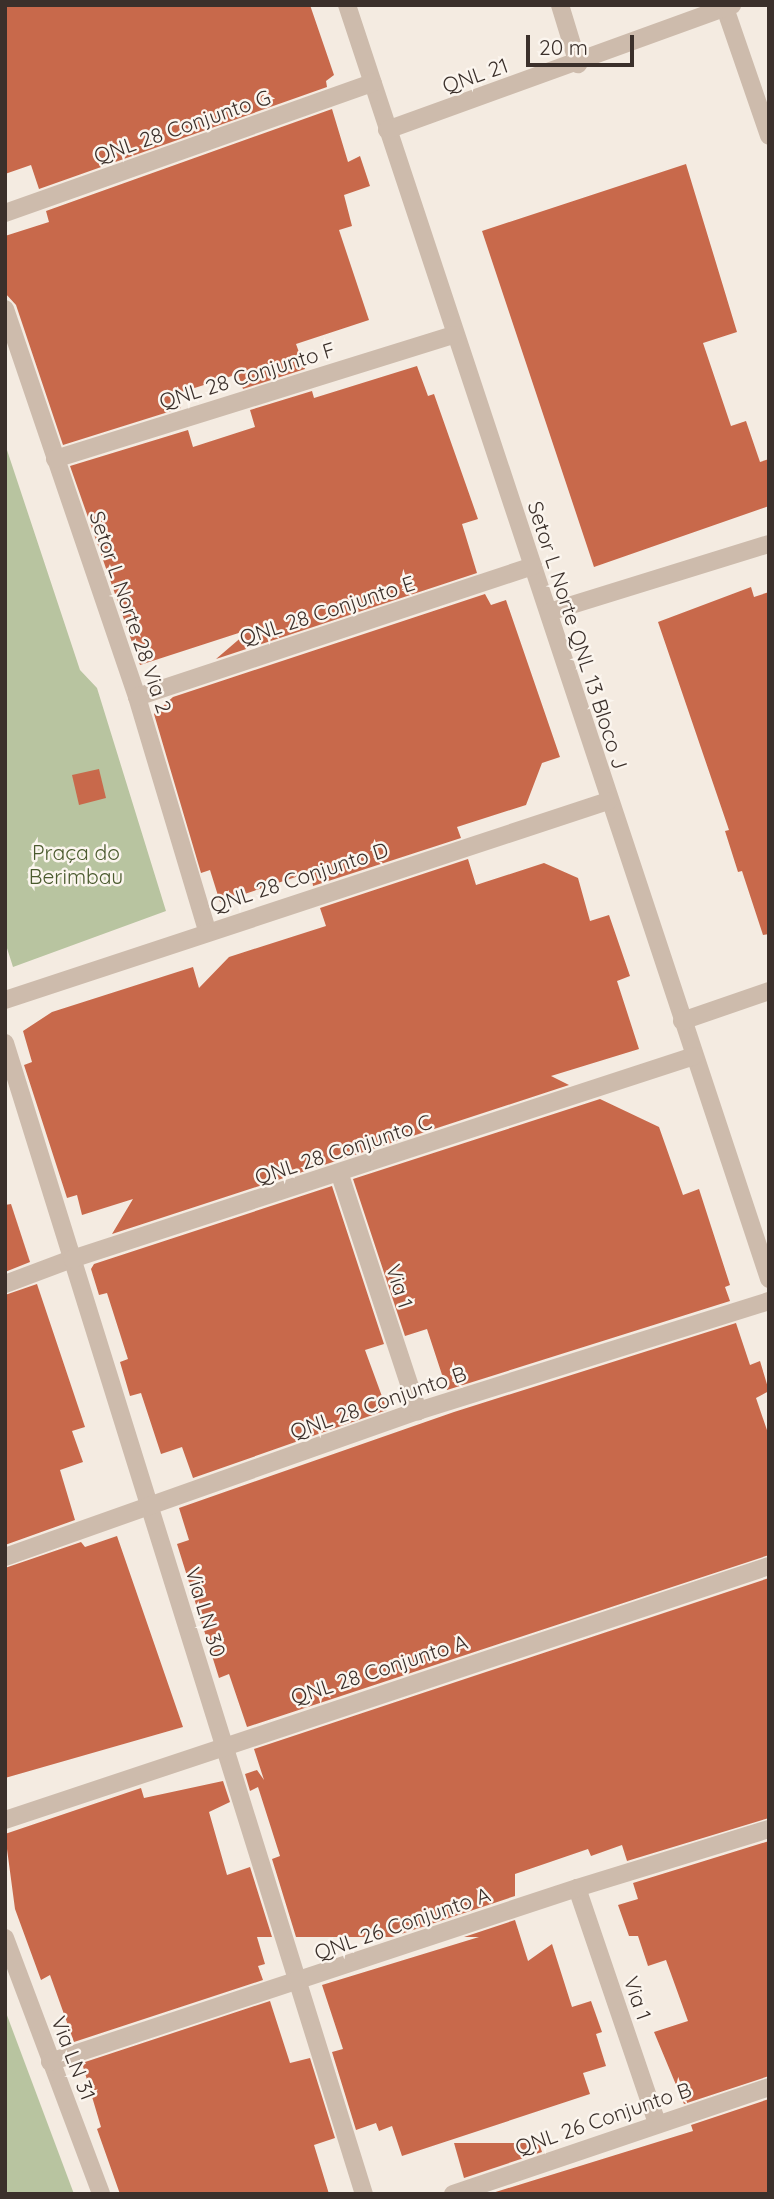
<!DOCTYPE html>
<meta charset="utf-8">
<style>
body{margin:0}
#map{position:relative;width:774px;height:2199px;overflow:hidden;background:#f4ebe1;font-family:Quicksand,sans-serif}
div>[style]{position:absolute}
.green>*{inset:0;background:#b8c4a0}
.building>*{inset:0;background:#c8694b}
.minor>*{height:18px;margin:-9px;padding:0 9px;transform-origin:9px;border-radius:9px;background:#cdbbac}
span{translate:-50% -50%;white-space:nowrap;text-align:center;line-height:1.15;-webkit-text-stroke:5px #fbf5ee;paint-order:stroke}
.street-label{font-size:21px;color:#3b302b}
.park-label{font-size:21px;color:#4a5a2e}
.frame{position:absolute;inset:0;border:7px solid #3b302b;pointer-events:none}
.scale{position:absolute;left:526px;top:35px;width:108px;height:32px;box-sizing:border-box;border:4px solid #3b302b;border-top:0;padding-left:9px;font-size:21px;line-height:24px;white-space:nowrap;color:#3b302b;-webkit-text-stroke:5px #fbf5ee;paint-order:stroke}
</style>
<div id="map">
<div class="green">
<div style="clip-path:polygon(5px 444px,80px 670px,97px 688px,166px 911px,13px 967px,5px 942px)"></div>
<div style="clip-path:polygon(5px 2010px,74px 2194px,5px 2194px)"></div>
</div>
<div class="building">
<div style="clip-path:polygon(5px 5px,310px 5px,334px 75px,326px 81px,327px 87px,39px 189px,31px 165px,5px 174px)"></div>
<div style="clip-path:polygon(332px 109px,348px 162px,360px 156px,370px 186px,344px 195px,352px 226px,339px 230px,369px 320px,296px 344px,305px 369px,243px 389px,238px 374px,176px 394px,181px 408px,63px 445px,16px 305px,5px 293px,5px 236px,49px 222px,46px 211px)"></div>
<div style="clip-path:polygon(686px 164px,737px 332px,703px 343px,731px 426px,746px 421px,760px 462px,769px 459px,769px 506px,594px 567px,482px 231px)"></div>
<div style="clip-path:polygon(417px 366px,428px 396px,434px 394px,478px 519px,462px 524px,477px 573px,216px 659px,251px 629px,140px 665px,70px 466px,188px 430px,193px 447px,255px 427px,250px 410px,312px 391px,314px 398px)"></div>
<div style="clip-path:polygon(751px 587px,754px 597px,769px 592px,769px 934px,763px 935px,742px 871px,738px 872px,725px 831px,729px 830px,658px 622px)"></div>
<div style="clip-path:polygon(485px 594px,491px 605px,506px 600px,560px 757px,542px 763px,526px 805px,457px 827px,461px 838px,313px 886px,311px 872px,220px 902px,210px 870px,201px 873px,154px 714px,173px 697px)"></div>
<div style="clip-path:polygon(99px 769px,106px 798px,79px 805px,72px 775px)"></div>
<div style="clip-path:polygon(468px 859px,476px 885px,544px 863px,578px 878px,590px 921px,609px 915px,630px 976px,617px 981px,639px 1049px,551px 1076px,569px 1085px,112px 1234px,133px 1199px,82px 1215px,77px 1195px,67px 1198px,24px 1065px,32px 1062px,23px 1031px,52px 1012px,193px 967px,199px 988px,229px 957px,326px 926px,320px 908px)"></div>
<div style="clip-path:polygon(600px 1099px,659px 1127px,683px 1195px,699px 1189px,730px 1285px,725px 1287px,730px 1301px,447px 1390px,427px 1329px,405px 1336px,353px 1179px)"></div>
<div style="clip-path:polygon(332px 1186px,384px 1344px,365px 1350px,387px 1410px,193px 1478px,182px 1447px,161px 1454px,141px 1393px,130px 1396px,120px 1362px,128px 1359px,107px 1293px,99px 1295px,91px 1269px,94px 1264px)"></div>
<div style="clip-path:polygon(11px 1204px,30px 1262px,5px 1272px,5px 1205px)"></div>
<div style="clip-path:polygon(37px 1284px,85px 1427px,72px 1431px,83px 1462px,60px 1470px,75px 1520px,5px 1545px,5px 1295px)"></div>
<div style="clip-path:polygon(736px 1323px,750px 1365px,760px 1361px,769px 1391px,756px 1398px,769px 1436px,769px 1555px,247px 1727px,229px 1674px,219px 1678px,177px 1544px,189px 1540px,179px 1508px,454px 1412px)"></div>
<div style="clip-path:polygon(117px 1536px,183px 1727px,5px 1778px,5px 1568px,81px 1542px,85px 1547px)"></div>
<div style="clip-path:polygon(769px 1578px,769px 1818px,627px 1861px,622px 1845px,591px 1856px,588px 1849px,515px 1874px,515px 1896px,392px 1937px,296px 1937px,272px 1859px,280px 1856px,258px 1787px,250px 1791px,245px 1774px,257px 1770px,264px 1780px,254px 1749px)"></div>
<div style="clip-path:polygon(223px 1781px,230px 1802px,209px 1812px,227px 1875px,250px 1867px,272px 1937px,257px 1937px,265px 1964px,258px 1966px,263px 1980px,74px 2042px,50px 1975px,41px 1980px,15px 1909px,5px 1834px,141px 1788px,144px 1798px)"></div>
<div style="clip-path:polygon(769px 1841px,769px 2076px,684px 2104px,654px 2032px,688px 2021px,666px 1960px,648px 1966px,638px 1936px,629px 1936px,618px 1905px,638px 1899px,633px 1883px)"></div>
<div style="clip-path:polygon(515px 1920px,528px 1961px,552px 1944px,572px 2007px,591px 2001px,602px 2032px,596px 2034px,606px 2066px,583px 2073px,590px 2094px,402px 2156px,392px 2126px,379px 2131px,376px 2123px,356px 2130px,332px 2052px,343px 2049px,322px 1985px,479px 1937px,464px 1937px)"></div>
<div style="clip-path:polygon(270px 2001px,290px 2063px,310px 2058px,335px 2138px,314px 2145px,329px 2194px,120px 2194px,97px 2129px,101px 2127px,82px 2063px)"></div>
<div style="clip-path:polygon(769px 2099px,769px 2194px,489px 2194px,693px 2131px,691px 2125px)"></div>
<div style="clip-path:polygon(454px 2143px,539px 2143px,542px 2152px,464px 2178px)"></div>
</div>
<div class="minor">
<div style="left:347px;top:5px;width:1342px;rotate:71.67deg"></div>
<div style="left:560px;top:5px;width:62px;rotate:73deg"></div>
<div style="left:725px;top:8px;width:135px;rotate:71deg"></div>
<div style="left:387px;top:130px;width:367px;rotate:-19.9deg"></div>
<div style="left:5px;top:213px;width:390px;rotate:-19.5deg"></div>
<div style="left:5px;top:309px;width:410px;rotate:71.2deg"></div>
<div style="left:137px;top:697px;width:244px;rotate:73.3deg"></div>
<div style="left:55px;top:459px;width:417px;rotate:-17.3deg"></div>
<div style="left:549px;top:612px;width:230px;rotate:-17.2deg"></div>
<div style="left:137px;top:697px;width:417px;rotate:-18.3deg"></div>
<div style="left:5px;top:1000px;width:635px;rotate:-18.26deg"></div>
<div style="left:682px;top:1021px;width:92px;rotate:-19deg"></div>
<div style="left:5px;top:1043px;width:1206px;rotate:72.68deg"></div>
<div style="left:340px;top:1175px;width:249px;rotate:71.7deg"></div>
<div style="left:5px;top:1284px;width:72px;rotate:-20.5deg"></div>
<div style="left:72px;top:1259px;width:654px;rotate:-18.07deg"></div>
<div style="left:5px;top:1557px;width:438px;rotate:-19.5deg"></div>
<div style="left:418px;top:1411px;width:368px;rotate:-17.4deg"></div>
<div style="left:5px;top:1820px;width:805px;rotate:-18.39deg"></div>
<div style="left:577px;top:1888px;width:248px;rotate:71.2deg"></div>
<div style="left:5px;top:1938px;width:273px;rotate:69.4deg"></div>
<div style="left:50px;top:2062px;width:555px;rotate:-18.27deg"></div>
<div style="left:577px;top:1888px;width:201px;rotate:-17.1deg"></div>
<div style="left:453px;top:2194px;width:334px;rotate:-18.7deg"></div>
</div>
<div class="street-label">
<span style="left:475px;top:75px;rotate:-19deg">QNL 21</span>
<span style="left:182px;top:126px;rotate:-19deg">QNL 28 Conjunto G</span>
<span style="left:247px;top:375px;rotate:-17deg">QNL 28 Conjunto F</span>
<span style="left:327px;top:610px;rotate:-18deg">QNL 28 Conjunto E</span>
<span style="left:131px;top:612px;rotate:71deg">Setor L Norte 28 Via 2</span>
<span style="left:578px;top:635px;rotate:72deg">Setor L Norte QNL 13 Bloco J</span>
<span style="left:299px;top:877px;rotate:-18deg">QNL 28 Conjunto D</span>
<span style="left:343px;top:1149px;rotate:-18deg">QNL 28 Conjunto C</span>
<span style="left:400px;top:1286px;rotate:72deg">Via 1</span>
<span style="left:378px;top:1402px;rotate:-19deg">QNL 28 Conjunto B</span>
<span style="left:206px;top:1612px;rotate:73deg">Via LN 30</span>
<span style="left:379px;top:1669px;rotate:-18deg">QNL 28 Conjunto A</span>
<span style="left:402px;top:1923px;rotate:-19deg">QNL 26 Conjunto A</span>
<span style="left:638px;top:1998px;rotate:71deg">Via 1</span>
<span style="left:74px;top:2058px;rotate:69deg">Via LN 31</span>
<span style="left:603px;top:2118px;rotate:-19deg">QNL 26 Conjunto B</span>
</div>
<div class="park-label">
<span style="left:76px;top:864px">Praça do<br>Berimbau</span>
</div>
<div class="frame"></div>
<div class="scale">20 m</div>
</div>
